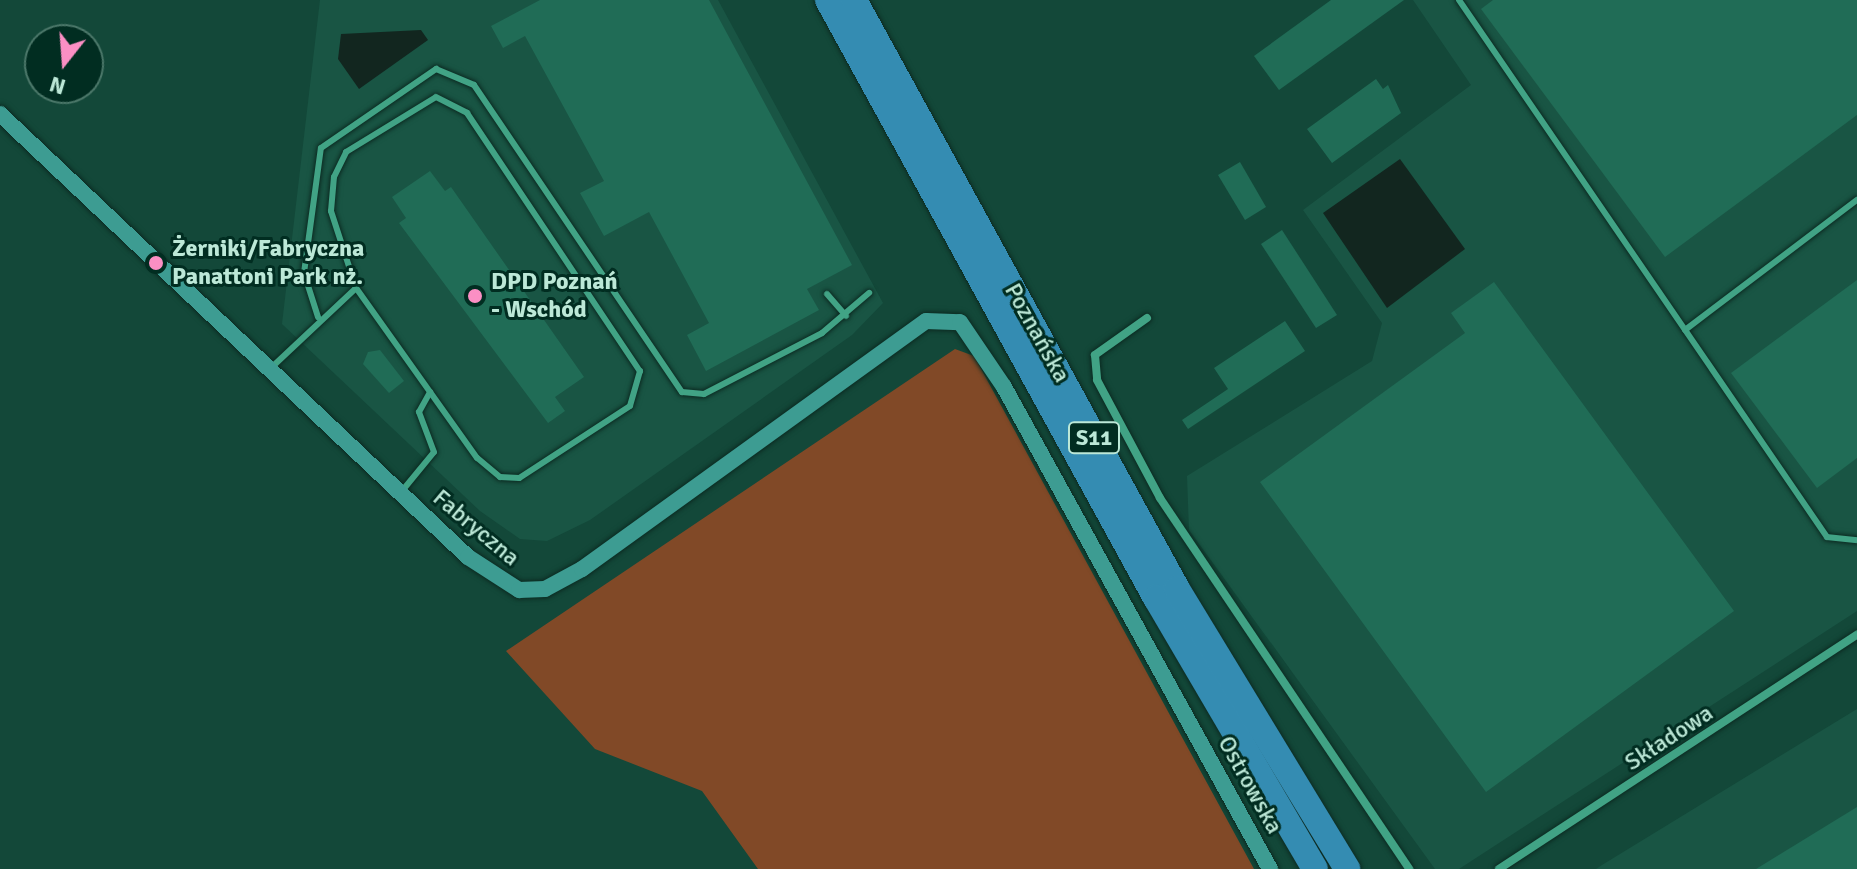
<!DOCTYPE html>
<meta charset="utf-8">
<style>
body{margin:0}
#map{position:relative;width:1857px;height:869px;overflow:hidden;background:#134839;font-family:Signika,sans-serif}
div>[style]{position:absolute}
.built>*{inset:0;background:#195544}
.green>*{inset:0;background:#814927}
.water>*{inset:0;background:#12261f}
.building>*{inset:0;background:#206c56}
.roads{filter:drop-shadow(0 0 2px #0c2b22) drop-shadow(0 0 2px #0c2b22)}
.lane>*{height:6px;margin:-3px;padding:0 3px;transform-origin:3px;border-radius:3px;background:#41a385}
.street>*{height:8px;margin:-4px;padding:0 4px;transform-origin:4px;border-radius:4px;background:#41a385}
.secondary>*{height:16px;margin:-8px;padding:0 8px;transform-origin:8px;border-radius:8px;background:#3d9c92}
.highway>*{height:26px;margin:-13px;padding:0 13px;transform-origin:13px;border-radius:13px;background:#348cb2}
.dots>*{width:22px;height:22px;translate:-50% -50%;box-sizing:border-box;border:4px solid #012d21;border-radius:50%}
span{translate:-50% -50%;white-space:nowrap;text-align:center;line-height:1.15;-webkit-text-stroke:6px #012d21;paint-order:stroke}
.shield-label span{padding:2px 6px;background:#012d21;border:2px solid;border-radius:6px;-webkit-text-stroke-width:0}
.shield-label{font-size:22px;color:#bce8d7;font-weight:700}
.poi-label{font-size:24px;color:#bce8d7;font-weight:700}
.left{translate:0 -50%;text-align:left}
.street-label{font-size:24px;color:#bce8d7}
.north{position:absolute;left:24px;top:24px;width:80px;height:80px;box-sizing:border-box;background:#012d21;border:2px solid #4c786a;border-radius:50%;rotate:197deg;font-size:22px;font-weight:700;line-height:32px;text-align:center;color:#bce8d7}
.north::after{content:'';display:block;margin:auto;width:28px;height:36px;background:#fb8fc4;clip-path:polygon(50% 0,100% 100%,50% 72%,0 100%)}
</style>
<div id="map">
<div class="built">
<div style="clip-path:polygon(320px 0,718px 0,883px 303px,852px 335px,590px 520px,547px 541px,520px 539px,480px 511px,282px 324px)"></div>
<div style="clip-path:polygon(1413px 0,1857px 0,1857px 611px,1459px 869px,1435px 869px,1189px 530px,1187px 476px,1372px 361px,1382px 323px,1303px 210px,1471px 85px)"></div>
<div style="clip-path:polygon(1857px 709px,1857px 869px,1596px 869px,1602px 865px)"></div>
</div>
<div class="green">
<div style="clip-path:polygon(955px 349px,974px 356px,1254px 869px,758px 869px,702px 791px,595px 749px,506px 651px)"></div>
</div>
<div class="water">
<div style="clip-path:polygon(421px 30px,428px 40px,359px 89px,338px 59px,341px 34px)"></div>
<div style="clip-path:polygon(1400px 159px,1465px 249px,1387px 308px,1323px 213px)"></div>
</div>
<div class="building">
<div style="clip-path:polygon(540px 0,709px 0,852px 265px,807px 289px,819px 310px,706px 371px,687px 335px,709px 323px,649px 212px,604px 236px,580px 193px,604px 181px,525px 36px,503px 48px,491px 26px)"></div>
<div style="clip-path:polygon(1331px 0,1404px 0,1279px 90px,1254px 56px)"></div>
<div style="clip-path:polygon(1493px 0,1857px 0,1857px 115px,1665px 257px,1481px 9px)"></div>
<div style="clip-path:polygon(1376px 79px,1383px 89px,1388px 85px,1401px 113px,1332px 163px,1307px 129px)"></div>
<div style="clip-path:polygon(1240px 162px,1266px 207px,1245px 220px,1218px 175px)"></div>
<div style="clip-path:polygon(430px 171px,445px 191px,451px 187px,584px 377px,555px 397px,565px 411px,548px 423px,399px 223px,406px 218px,392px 197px)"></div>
<div style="clip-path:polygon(1282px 230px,1337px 315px,1316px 328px,1261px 244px)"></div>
<div style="clip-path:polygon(1857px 280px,1857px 458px,1817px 488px,1731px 373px)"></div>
<div style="clip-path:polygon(1494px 282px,1734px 611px,1486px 792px,1260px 482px,1465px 333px,1451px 313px)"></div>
<div style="clip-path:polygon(1285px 321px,1305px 351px,1188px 429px,1182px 420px,1228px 389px,1214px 368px)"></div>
<div style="clip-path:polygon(380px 350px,404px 381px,389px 393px,363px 364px,368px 352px)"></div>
<div style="clip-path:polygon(1857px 807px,1857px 869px,1756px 869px)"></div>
</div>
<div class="roads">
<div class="lane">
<div style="left:1459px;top:0;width:651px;rotate:55.58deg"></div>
<div style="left:1827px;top:537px;width:30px;rotate:6deg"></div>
<div style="left:436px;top:97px;width:35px;rotate:27deg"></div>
<div style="left:467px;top:113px;width:311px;rotate:56.2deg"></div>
<div style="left:640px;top:371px;width:36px;rotate:106deg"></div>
<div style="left:630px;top:406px;width:132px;rotate:147deg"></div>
<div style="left:519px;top:478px;width:19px;rotate:-177deg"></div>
<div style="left:500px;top:477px;width:30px;rotate:-140deg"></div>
<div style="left:477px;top:458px;width:209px;rotate:-125.4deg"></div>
<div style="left:356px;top:288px;width:81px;rotate:-108deg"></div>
<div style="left:331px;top:211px;width:34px;rotate:-85deg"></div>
<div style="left:334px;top:177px;width:28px;rotate:-64deg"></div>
<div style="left:346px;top:152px;width:105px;rotate:-31.4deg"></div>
<div style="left:827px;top:294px;width:29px;rotate:49deg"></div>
<div style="left:318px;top:317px;width:46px;rotate:-107.7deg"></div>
<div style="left:304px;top:273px;width:126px;rotate:-82.3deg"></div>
<div style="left:321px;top:148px;width:140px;rotate:-34.5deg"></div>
<div style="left:436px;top:69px;width:41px;rotate:22.8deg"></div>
<div style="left:474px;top:85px;width:371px;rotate:55.9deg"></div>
<div style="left:682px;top:392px;width:22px;rotate:5deg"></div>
<div style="left:704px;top:394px;width:133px;rotate:-27.3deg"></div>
<div style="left:822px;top:333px;width:62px;rotate:-40.4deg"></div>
<div style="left:1685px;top:330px;width:216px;rotate:-37.1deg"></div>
<div style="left:272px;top:367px;width:115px;rotate:-43.2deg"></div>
<div style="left:402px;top:491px;width:50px;rotate:-50.6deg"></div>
<div style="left:434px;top:452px;width:43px;rotate:-110.6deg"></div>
<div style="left:419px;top:412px;width:23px;rotate:-61deg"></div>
</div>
<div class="street">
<div style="left:1147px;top:318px;width:64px;rotate:144.6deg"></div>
<div style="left:1095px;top:355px;width:25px;rotate:85deg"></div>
<div style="left:1097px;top:380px;width:134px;rotate:61.9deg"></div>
<div style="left:1160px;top:498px;width:447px;rotate:56.1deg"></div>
<div style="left:1499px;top:869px;width:428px;rotate:-33.2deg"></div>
</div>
<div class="secondary">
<div style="left:0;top:114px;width:644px;rotate:43.43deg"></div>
<div style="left:468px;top:557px;width:61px;rotate:32.9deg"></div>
<div style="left:519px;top:590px;width:26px;rotate:-2deg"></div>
<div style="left:545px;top:589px;width:42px;rotate:-28.4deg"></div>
<div style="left:582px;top:569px;width:424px;rotate:-35.8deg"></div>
<div style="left:926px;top:321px;width:34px;rotate:2deg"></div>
<div style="left:960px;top:322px;width:78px;rotate:55.9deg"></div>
<div style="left:1004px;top:387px;width:551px;rotate:61.11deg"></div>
</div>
<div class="highway">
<div style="left:828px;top:0;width:682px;rotate:61.26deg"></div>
<div style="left:1156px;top:598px;width:314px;rotate:59.6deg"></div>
<div style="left:854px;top:0;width:672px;rotate:61.26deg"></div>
<div style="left:1177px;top:589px;width:328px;rotate:58.7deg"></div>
</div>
</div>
<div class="dots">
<div style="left:156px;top:263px;background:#fb8fc4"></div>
<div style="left:475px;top:296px;background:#fb8fc4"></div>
</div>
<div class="shield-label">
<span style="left:1094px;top:438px">S11</span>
</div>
<div class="poi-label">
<span class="left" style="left:172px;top:263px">Żerniki/Fabryczna<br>Panattoni Park nż.</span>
<span class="left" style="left:491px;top:296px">DPD Poznań<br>- Wschód</span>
</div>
<div class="street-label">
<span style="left:1037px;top:333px;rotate:61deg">Poznańska</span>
<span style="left:476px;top:528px;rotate:40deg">Fabryczna</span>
<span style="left:1669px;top:738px;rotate:-33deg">Składowa</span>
<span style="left:1250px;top:785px;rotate:61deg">Ostrowska</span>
</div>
<div class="north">N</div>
</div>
